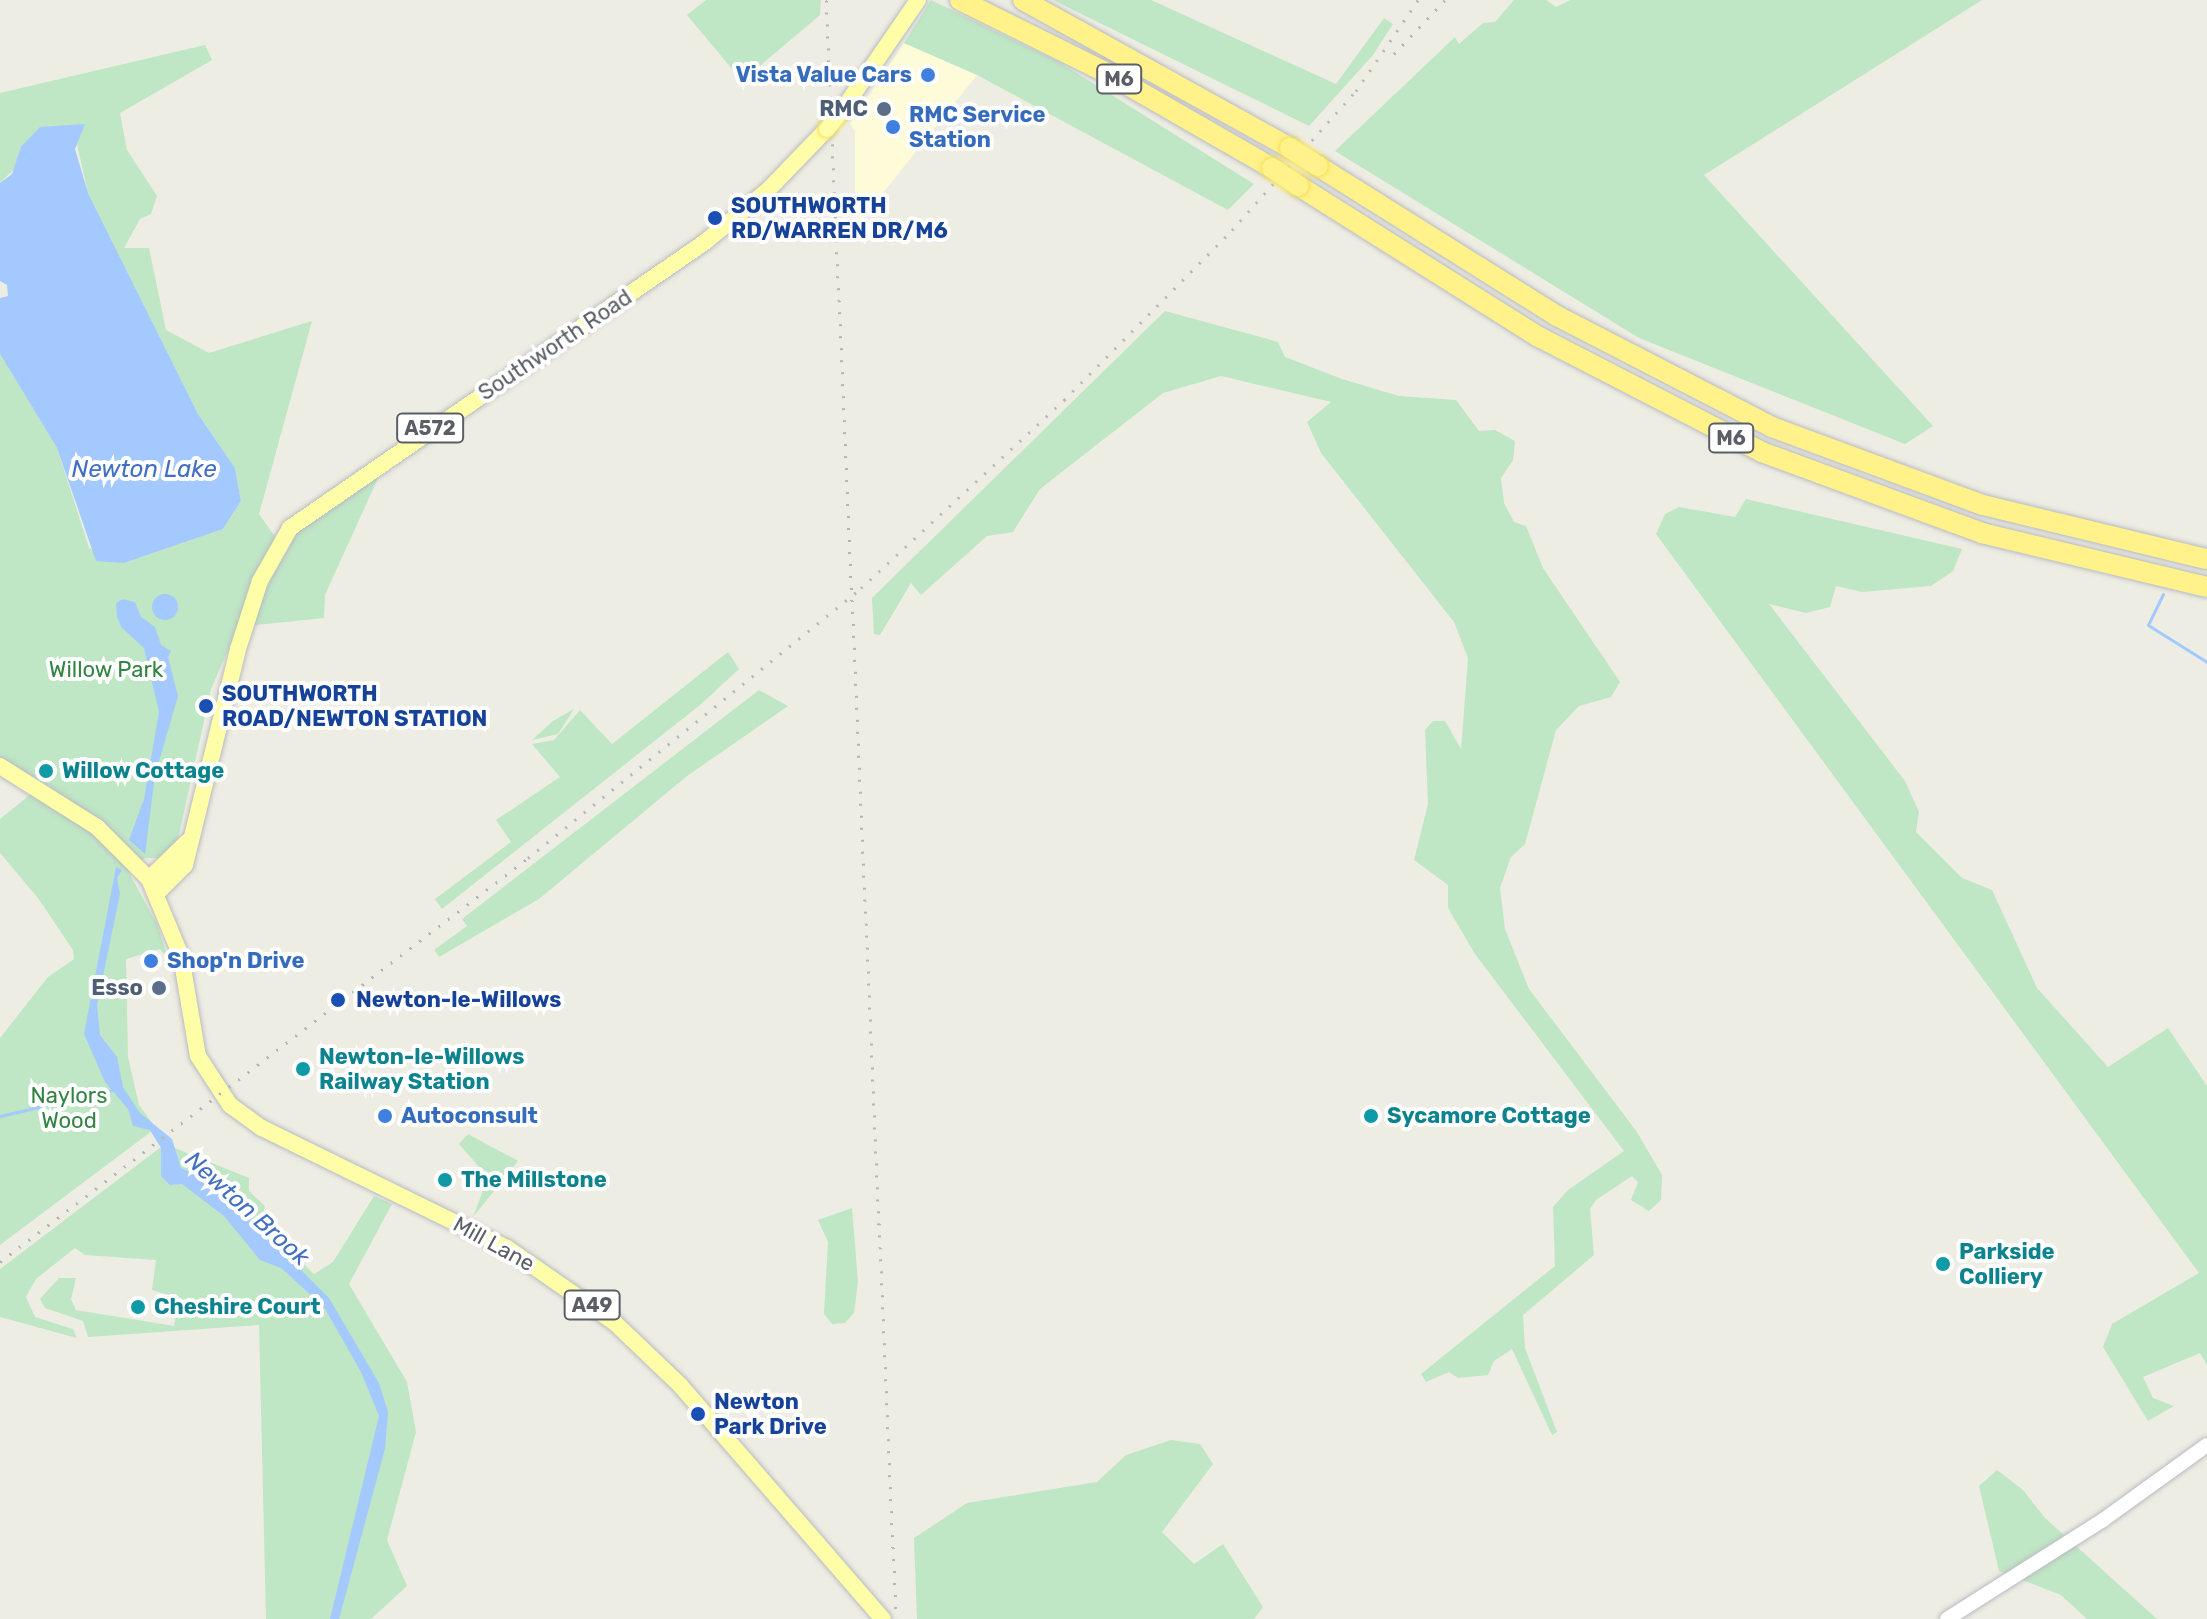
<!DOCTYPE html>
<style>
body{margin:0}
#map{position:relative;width:2207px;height:1619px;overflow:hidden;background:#eeede3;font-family:Rubik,sans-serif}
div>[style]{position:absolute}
.commercial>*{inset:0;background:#fefbd8}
.green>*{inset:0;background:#bfe6c5}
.water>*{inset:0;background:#a3c9ff}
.round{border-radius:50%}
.stream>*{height:3px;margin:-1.5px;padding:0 1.5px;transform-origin:1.5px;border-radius:1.5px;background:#a3c9ff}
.roads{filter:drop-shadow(0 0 2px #b9bbc2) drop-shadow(0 0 2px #b9bbc2)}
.secondary>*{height:14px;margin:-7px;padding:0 7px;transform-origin:7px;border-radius:7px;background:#fff}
.primary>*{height:16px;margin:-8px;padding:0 8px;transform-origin:8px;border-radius:8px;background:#fffea8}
.motorway>*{height:20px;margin:-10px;padding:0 10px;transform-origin:10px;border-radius:10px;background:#fff28a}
.rail>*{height:3px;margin-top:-1.5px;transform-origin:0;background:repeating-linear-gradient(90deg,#b4b5b5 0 2px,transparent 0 12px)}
.bridges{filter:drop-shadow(0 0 2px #f4df57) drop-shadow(0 0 2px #f4df57)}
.primary-bridge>*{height:16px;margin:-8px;padding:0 8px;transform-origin:8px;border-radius:8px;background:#fffea8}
.motorway-bridge>*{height:20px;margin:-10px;padding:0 10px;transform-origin:10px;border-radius:10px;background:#fff28a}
.dots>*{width:22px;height:22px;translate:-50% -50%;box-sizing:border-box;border:4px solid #fff;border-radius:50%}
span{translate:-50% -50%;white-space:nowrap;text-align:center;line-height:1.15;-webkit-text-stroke:8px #fff;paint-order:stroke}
.shield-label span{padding:2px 6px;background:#fff;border:2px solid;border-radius:6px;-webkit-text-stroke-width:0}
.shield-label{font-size:20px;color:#5b5e64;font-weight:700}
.shop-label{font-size:22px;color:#366cbe;font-weight:700}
.right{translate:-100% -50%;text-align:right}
.left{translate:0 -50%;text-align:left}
.service-label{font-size:22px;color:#4e5e75;font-weight:700}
.transit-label{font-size:22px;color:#164399;font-weight:700}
.street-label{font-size:22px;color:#5b5e64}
.park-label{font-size:22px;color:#338442}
.culture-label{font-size:22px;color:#0d838f;font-weight:700}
.water-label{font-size:24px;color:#426fc5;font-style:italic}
</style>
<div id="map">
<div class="commercial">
<div style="clip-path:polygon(904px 43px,977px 75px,855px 228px,855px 131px,850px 124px)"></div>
</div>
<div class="green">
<div style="clip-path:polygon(706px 0,821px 0,820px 15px,742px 81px,687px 15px)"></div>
<div style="clip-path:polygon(931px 0,1059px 62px,1254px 184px,1228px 210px,977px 75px,904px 43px)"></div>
<div style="clip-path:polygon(1053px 0,1151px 0,1336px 84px,1384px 18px,1393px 24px,1373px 55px,1309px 126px)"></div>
<div style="clip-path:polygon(1514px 0,1546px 0,1556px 7px,1570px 0,1982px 0,1704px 175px,1933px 426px,1905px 444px,1639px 338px,1335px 151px,1455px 37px,1459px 44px,1483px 23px,1495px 22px)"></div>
<div style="clip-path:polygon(205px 45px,212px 60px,120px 113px,127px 150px,157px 196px,151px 214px,140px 219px,124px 248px,149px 248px,166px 330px,209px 353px,312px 321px,259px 514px,283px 548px,292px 531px,383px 467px,325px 595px,324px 618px,238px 627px,211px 689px,178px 839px,163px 858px,145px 858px,129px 873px,157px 924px,169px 961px,160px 949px,126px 959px,128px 1057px,139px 1105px,156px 1128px,0 1245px,0 1038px,48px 977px,74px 959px,73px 950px,38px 898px,0 853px,0 819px,41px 786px,0 763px,0 354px,57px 448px,89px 548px,124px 563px,223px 529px,241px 501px,235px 468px,198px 414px,88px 193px,76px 140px,21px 147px,15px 168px,0 183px,0 93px)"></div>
<div style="clip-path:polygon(1165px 311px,1278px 342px,1285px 357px,1342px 379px,1399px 396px,1456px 400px,1479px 431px,1495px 430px,1515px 441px,1513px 460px,1501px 478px,1504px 503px,1514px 522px,1526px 526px,1543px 568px,1620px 682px,1611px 697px,1579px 706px,1556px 730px,1525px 844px,1511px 857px,1500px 888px,1505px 929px,1529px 989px,1637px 1132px,1662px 1175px,1661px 1200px,1649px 1211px,1631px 1200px,1638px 1182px,1632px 1176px,1596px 1200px,1590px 1209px,1594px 1255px,1523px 1315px,1525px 1348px,1557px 1432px,1552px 1435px,1512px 1349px,1494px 1361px,1488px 1375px,1458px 1378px,1449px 1372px,1426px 1382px,1421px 1374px,1555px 1266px,1553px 1207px,1568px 1190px,1624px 1151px,1475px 954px,1448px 908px,1448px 885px,1414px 860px,1428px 804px,1425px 730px,1433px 721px,1445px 721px,1461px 749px,1468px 658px,1454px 622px,1321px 453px,1307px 422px,1331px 402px,1221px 376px,1163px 393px,1040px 489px,1013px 532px,987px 536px,921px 595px,911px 583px,880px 635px,874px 634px,872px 598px)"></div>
<div style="clip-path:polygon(1746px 499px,1962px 549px,1953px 571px,1931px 586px,1862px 592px,1836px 586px,1830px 607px,1806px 613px,1769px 604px,1905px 781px,1919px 812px,1916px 832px,1962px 878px,1992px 890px,2037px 988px,2108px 1067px,2168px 1028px,2207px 1086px,2207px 1365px,2200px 1353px,2143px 1377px,2153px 1398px,2174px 1406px,2148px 1421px,2103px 1347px,2112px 1324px,2199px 1273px,1656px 534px,1665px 514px,1679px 507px,1735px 517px)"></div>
<div style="clip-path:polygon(728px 652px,739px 669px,700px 705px,442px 909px,435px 899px,511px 842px,496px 820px,560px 777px,532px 744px,554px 740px,580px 710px,612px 744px)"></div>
<div style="clip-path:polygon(759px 690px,788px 706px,687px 776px,539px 899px,439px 957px,434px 950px,467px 926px,462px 919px)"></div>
<div style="clip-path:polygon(574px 709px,558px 734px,532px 740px,553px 721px)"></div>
<div style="clip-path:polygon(468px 1134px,518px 1161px,473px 1217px,488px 1177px,459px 1144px)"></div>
<div style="clip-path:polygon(165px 1144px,249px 1178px,249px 1191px,265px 1206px,262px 1218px,272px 1222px,273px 1234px,314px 1274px,333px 1262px,374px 1196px,392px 1204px,349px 1284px,407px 1382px,416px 1432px,387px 1540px,407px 1586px,371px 1619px,266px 1619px,259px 1325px,88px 1337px,83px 1321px,45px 1308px,40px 1299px,59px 1278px,76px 1278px,71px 1299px,76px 1310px,174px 1326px,179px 1298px,152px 1290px,156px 1260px,85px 1255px,75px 1248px,36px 1279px,26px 1297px,35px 1317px,73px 1329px,77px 1338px,0 1317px,0 1269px)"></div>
<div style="clip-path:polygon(852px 1208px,858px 1282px,854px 1313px,845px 1323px,832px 1324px,824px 1314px,828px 1242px,818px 1220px)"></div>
<div style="clip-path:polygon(1171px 1440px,1200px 1444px,1213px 1464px,1162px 1532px,1194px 1564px,1223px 1544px,1263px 1607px,1254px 1619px,917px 1619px,914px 1538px,967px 1503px,1097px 1482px,1126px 1455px)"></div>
<div style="clip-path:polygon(1997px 1470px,2023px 1490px,2045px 1518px,2157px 1619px,2087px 1619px,2061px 1595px,1999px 1571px,1979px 1486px)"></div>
</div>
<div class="water">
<div style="clip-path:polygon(85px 124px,75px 149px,88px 193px,198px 414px,235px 468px,241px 501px,223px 529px,124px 563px,96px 561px,57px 448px,0 354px,0 298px,8px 296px,7px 285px,0 281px,0 183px,12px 174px,21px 147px,40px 127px)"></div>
<div class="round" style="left:152px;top:594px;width:26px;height:26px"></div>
<div style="clip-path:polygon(123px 599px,135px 602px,141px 617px,155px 627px,161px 645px,171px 651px,168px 657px,178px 696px,155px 775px,145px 854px,129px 840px,144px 799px,159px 712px,144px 648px,121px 627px,117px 616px,116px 603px)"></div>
<div style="clip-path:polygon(116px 867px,122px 870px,117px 878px,120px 894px,97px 1005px,100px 1035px,117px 1057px,123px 1087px,140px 1113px,172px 1139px,181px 1168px,211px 1180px,329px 1298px,379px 1383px,388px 1412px,385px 1449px,339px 1619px,330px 1619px,379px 1416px,361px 1372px,324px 1307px,281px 1268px,260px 1260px,224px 1216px,182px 1184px,170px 1185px,161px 1176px,161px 1148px,150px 1130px,133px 1126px,128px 1109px,105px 1082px,84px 1034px)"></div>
</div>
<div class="stream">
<div style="left:2163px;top:594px;width:34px;rotate:116deg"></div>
<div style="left:2148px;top:625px;width:70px;rotate:32.1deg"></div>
<div style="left:0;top:1116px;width:116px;rotate:-13deg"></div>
</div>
<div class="roads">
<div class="secondary">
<div style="left:1947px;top:1619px;width:185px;rotate:-32.4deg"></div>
<div style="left:2103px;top:1520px;width:128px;rotate:-35.8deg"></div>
</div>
<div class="primary">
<div style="left:841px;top:112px;width:136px;rotate:-55.5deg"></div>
<div style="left:0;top:766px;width:115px;rotate:32.2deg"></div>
<div style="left:97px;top:827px;width:74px;rotate:45deg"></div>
<div style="left:149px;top:879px;width:83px;rotate:67.4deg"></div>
<div style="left:181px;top:956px;width:101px;rotate:80.4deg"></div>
<div style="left:198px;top:1056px;width:59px;rotate:56.9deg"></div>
<div style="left:230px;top:1105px;width:39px;rotate:36deg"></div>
<div style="left:262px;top:1128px;width:273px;rotate:26.1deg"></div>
<div style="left:507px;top:1248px;width:130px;rotate:34.7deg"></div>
<div style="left:614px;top:1322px;width:91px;rotate:43.7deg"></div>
<div style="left:680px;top:1385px;width:310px;rotate:49.1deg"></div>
<div style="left:149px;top:879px;width:53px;rotate:-44.2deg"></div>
<div style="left:158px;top:892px;width:38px;rotate:-45deg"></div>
<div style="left:185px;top:865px;width:222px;rotate:-76.2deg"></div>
<div style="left:238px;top:649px;width:71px;rotate:-72.1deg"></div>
<div style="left:260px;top:581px;width:61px;rotate:-60.5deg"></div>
<div style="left:290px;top:528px;width:504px;rotate:-34.57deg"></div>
<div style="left:705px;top:242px;width:82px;rotate:-39.5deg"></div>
<div style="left:768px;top:190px;width:85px;rotate:-46deg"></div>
</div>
<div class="motorway">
<div style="left:960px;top:0;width:164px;rotate:26.4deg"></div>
<div style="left:1107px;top:73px;width:190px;rotate:29.9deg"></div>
<div style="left:1023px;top:0;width:305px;rotate:29deg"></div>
<div style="left:1318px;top:166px;width:282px;rotate:32.1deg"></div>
<div style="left:1557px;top:316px;width:242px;rotate:27.3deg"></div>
<div style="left:1772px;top:427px;width:225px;rotate:20.3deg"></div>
<div style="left:1983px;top:505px;width:230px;rotate:13.6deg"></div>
<div style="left:1299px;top:186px;width:284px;rotate:32.2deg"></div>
<div style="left:1539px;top:337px;width:251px;rotate:27.3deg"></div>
<div style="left:1762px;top:452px;width:234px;rotate:20.2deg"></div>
<div style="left:1982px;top:533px;width:231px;rotate:13.5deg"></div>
</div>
</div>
<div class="rail">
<div style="left:826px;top:0;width:1621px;rotate:87.52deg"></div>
<div style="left:1394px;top:54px;width:74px;rotate:-46.6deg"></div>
<div style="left:0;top:1262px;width:665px;rotate:-37.42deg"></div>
<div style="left:528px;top:858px;width:429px;rotate:-39deg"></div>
<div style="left:861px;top:588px;width:277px;rotate:-42.8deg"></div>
<div style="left:1064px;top:400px;width:239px;rotate:-45.3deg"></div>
<div style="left:1232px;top:230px;width:186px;rotate:-48.3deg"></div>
<div style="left:1356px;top:91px;width:110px;rotate:-55.7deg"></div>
</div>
<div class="bridges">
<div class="primary-bridge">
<div style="left:827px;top:129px;width:22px;rotate:-51deg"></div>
</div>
<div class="motorway-bridge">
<div style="left:1290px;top:148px;width:33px;rotate:33deg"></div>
<div style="left:1272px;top:168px;width:32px;rotate:34deg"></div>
</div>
</div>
<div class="dots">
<div style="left:928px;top:75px;background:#3f7fe0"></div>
<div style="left:884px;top:109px;background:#5c6f8a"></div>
<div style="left:893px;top:127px;background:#3f7fe0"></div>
<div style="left:715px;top:218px;background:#1a4fb4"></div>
<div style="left:206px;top:706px;background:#1a4fb4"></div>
<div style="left:46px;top:771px;background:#0f9aa8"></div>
<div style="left:151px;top:961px;background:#3f7fe0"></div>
<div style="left:159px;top:988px;background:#5c6f8a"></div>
<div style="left:338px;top:1000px;background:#1a4fb4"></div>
<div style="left:303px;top:1069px;background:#0f9aa8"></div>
<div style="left:385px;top:1116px;background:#3f7fe0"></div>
<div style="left:1371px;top:1116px;background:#0f9aa8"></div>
<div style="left:445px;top:1180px;background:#0f9aa8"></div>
<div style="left:1943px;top:1264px;background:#0f9aa8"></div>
<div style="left:138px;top:1307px;background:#0f9aa8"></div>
<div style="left:698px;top:1414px;background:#1a4fb4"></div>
</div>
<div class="shield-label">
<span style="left:1119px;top:79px">M6</span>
<span style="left:430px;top:428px">A572</span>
<span style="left:1731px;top:438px">M6</span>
<span style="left:592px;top:1305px">A49</span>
</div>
<div class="shop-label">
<span class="right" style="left:912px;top:75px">Vista Value Cars</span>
<span class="left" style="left:909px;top:127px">RMC Service<br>Station</span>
<span class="left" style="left:167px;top:961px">Shop'n Drive</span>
<span class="left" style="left:401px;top:1116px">Autoconsult</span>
</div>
<div class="service-label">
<span class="right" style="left:868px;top:109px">RMC</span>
<span class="right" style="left:143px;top:988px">Esso</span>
</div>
<div class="transit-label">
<span class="left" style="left:731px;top:218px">SOUTHWORTH<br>RD/WARREN DR/M6</span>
<span class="left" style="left:222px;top:706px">SOUTHWORTH<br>ROAD/NEWTON STATION</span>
<span class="left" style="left:356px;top:1000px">Newton-le-Willows</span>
<span class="left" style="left:714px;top:1414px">Newton<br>Park Drive</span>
</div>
<div class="street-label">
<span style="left:555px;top:345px;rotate:-34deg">Southworth Road</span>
<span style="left:494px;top:1244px;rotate:29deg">Mill Lane</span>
</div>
<div class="park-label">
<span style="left:106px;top:670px">Willow Park</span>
<span style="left:69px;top:1108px">Naylors<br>Wood</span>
</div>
<div class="culture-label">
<span class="left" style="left:62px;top:771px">Willow Cottage</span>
<span class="left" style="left:319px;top:1069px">Newton-le-Willows<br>Railway Station</span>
<span class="left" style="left:1387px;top:1116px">Sycamore Cottage</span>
<span class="left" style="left:461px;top:1180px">The Millstone</span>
<span class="left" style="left:1959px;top:1264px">Parkside<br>Colliery</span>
<span class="left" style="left:154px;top:1307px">Cheshire Court</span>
</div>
<div class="water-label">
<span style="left:144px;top:470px">Newton Lake</span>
<span style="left:247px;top:1209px;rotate:42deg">Newton Brook</span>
</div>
</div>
